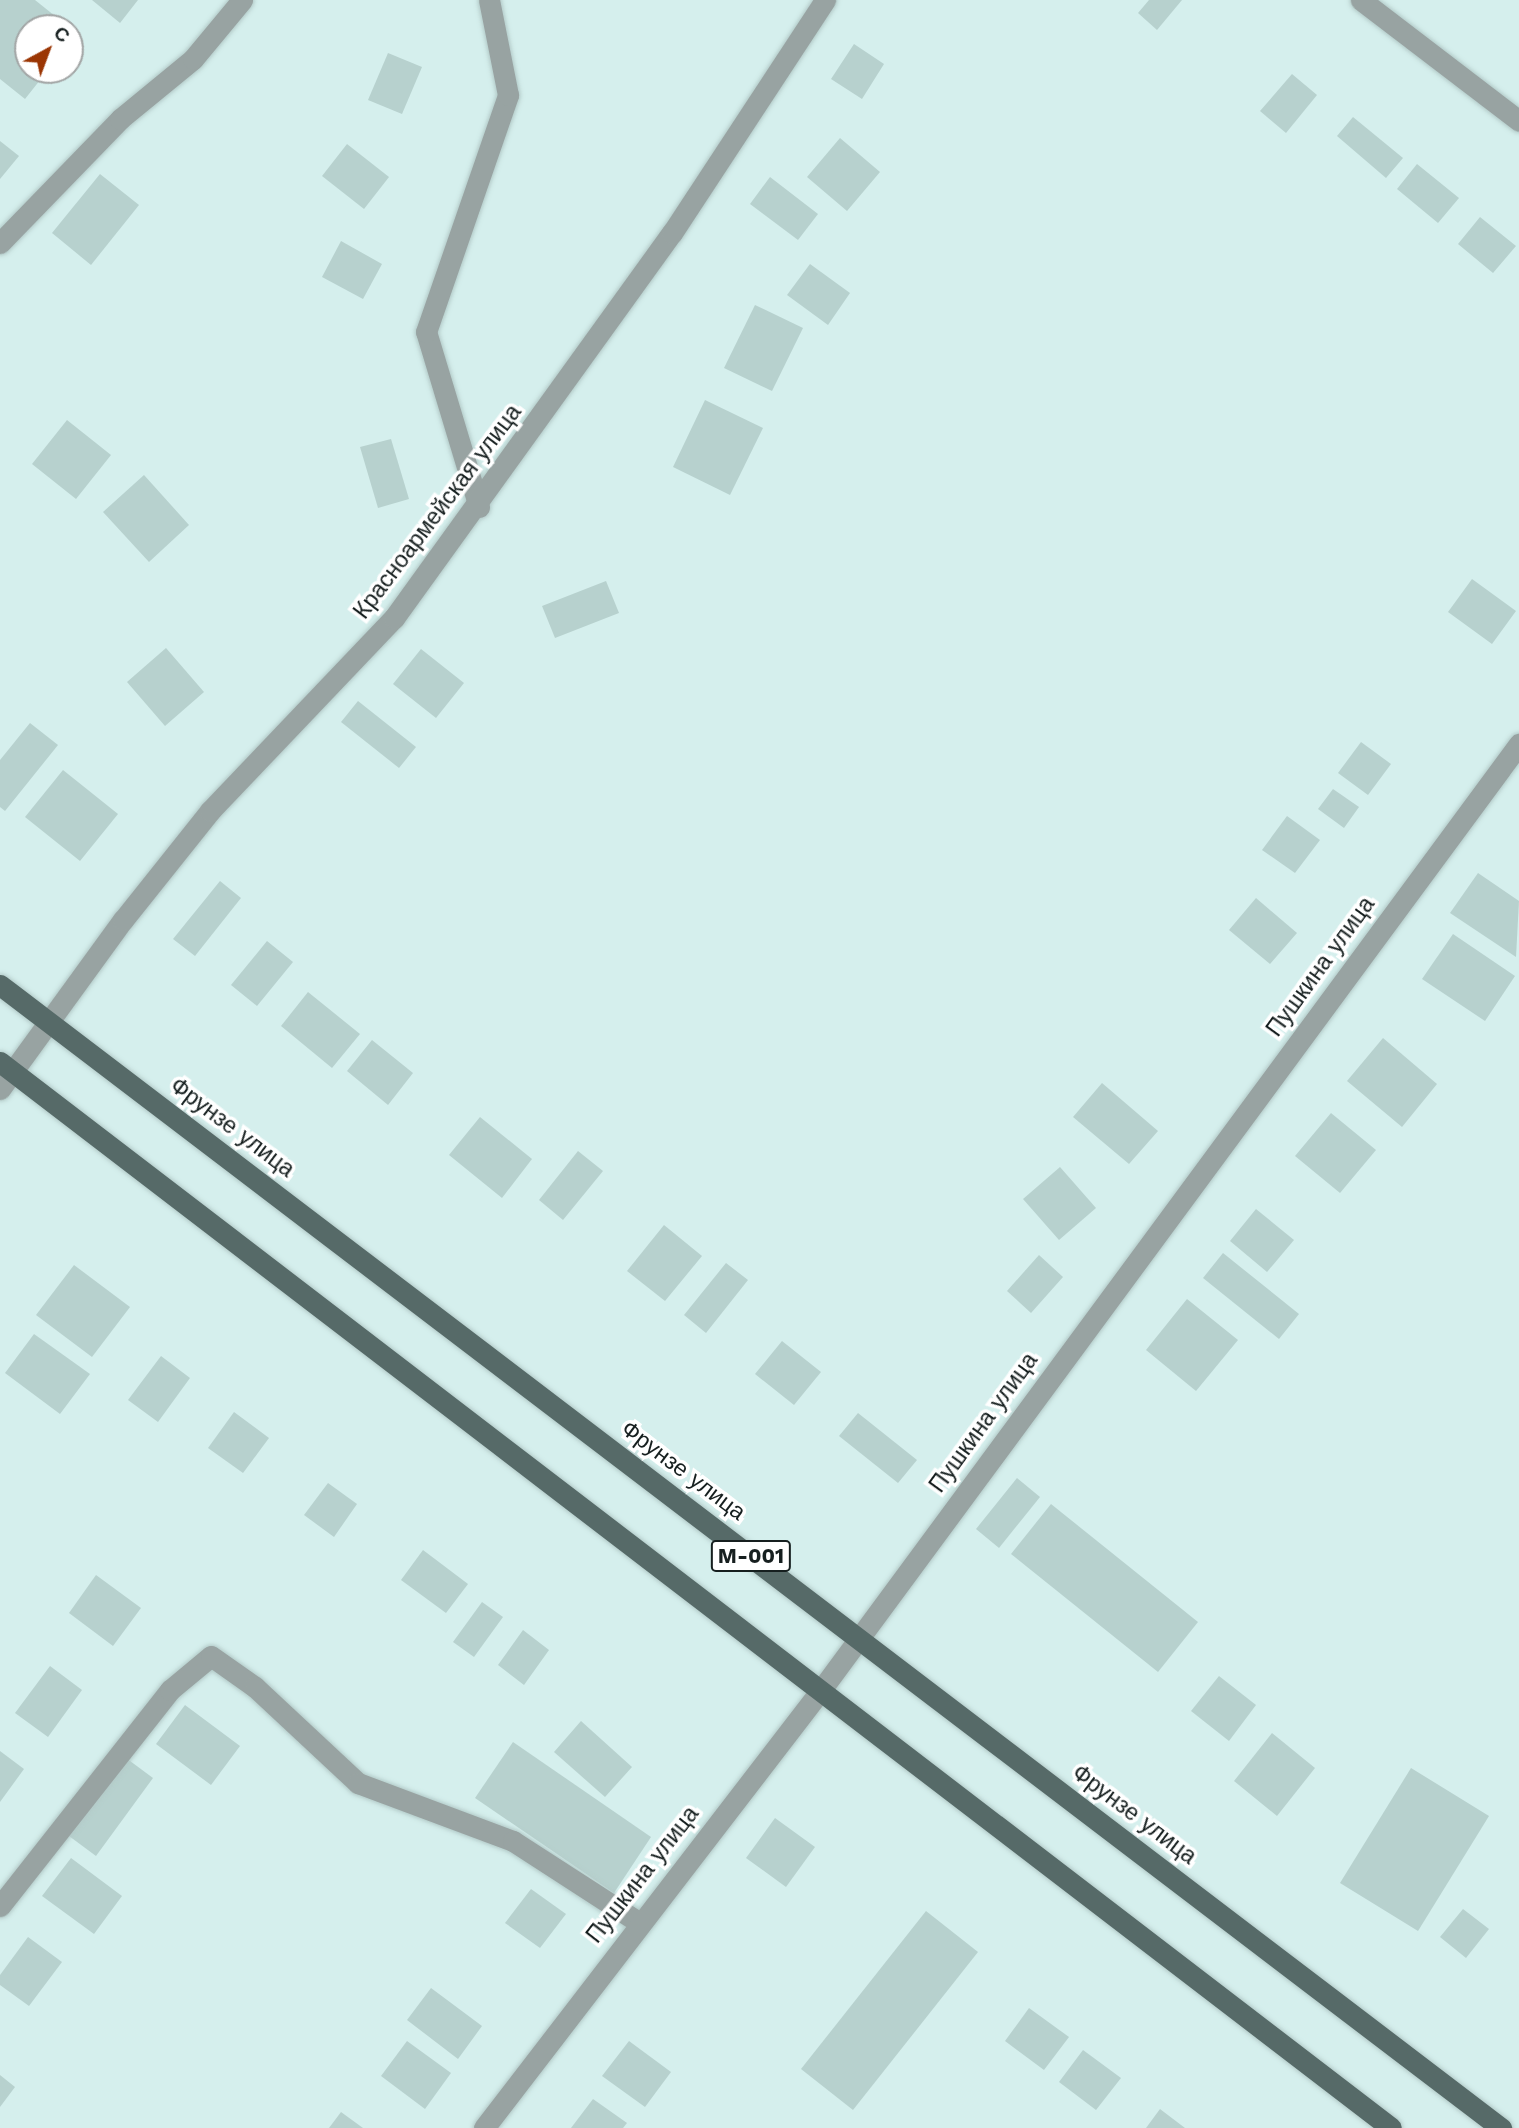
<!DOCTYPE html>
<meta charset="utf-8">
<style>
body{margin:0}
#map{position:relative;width:1519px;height:2128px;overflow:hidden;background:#d5efed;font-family:"Work Sans",sans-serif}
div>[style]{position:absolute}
.building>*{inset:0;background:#b7d1ce}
.roads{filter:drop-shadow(0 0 2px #b3cac8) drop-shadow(0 0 2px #b3cac8)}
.minor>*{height:21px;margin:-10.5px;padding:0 10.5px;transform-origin:10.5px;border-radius:10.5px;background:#98a3a2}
.major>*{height:21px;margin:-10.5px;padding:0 10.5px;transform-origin:10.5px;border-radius:10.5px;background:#566a68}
span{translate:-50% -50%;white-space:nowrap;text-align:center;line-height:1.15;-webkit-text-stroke:7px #fff;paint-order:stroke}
.shield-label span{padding:2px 5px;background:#fff;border:2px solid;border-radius:5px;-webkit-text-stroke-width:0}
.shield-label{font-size:21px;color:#161f1f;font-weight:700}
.street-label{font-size:23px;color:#161f1f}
.north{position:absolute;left:14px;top:14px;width:70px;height:70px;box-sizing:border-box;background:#fff;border:2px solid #a2a5a5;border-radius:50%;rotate:41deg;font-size:19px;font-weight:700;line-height:28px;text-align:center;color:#161f1f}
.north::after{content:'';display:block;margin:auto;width:24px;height:32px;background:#9b3604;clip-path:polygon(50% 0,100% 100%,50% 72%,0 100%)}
</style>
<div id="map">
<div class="building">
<div style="clip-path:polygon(0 0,35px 0,70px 28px,28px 28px,28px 70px,48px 70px,25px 99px,0 79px)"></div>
<div style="clip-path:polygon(92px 0,138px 0,120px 23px)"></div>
<div style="clip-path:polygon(1149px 0,1182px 0,1157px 30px,1138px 13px)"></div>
<div style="clip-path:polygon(854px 44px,884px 64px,862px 99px,831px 79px)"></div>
<div style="clip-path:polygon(388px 53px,422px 67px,402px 114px,368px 100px)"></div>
<div style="clip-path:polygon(1292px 74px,1317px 95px,1286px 133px,1260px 111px)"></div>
<div style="clip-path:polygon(1353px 117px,1403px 158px,1386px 178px,1337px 136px)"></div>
<div style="clip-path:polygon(840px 138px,880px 172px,847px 211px,807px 177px)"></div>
<div style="clip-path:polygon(0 141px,19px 156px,0 179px)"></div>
<div style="clip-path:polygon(347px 144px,389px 177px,364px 209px,322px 176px)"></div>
<div style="clip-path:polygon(1417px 164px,1459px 198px,1438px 223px,1397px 189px)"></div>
<div style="clip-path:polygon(100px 174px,139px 205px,91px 265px,52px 233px)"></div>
<div style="clip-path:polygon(770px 177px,818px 214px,798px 240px,750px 204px)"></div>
<div style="clip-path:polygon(1480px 217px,1516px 246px,1493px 273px,1458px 244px)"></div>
<div style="clip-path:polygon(341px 241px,382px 264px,363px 299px,322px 277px)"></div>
<div style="clip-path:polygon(810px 264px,850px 293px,828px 325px,787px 295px)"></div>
<div style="clip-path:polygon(755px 305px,803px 328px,772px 391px,724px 368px)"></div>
<div style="clip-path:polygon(705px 400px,763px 428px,730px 495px,673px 467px)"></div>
<div style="clip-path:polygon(67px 420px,111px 455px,76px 499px,32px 464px)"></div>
<div style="clip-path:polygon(391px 439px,409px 499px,378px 508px,360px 447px)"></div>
<div style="clip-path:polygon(144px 475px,189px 525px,149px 562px,103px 512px)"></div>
<div style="clip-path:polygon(1472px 579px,1516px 611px,1492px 644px,1448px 612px)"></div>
<div style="clip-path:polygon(606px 581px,619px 613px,555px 638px,542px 606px)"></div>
<div style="clip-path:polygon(166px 648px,204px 692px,165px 726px,127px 682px)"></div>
<div style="clip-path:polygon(421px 649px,464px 683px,436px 718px,393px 684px)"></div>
<div style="clip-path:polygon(358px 701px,416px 747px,399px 768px,341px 722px)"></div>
<div style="clip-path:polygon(30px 723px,58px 745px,5px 811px,0 807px,0 760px)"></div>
<div style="clip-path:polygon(1361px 742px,1391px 764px,1368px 795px,1338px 773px)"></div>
<div style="clip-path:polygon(63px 770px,118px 814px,80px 861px,25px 817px)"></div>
<div style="clip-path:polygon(1333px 789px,1359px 807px,1344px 828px,1318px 809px)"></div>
<div style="clip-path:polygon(1287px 816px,1320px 840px,1295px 873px,1262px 850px)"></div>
<div style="clip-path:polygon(1478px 873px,1519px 901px,1516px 957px,1450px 913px)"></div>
<div style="clip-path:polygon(220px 881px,241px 898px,195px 956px,173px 939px)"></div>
<div style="clip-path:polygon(1256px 898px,1297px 933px,1270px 964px,1229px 930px)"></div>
<div style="clip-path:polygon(1453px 934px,1515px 976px,1485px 1021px,1422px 979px)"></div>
<div style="clip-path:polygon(267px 941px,293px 962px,257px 1006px,231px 985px)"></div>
<div style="clip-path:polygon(308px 992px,360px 1034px,332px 1068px,281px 1026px)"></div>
<div style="clip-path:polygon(1383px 1038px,1437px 1084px,1402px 1127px,1347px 1081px)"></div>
<div style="clip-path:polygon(372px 1040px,413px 1073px,388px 1105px,347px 1071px)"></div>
<div style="clip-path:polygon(1102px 1083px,1158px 1131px,1129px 1164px,1073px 1117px)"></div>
<div style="clip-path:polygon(1331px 1113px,1376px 1150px,1340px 1193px,1295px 1156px)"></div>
<div style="clip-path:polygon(480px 1117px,532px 1159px,502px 1198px,449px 1155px)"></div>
<div style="clip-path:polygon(578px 1151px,603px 1171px,563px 1220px,539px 1200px)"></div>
<div style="clip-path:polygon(1060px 1167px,1096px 1208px,1059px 1240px,1023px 1199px)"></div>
<div style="clip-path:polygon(1256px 1209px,1294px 1240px,1267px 1272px,1230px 1241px)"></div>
<div style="clip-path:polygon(664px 1225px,702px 1256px,665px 1301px,627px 1271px)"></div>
<div style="clip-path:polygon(1223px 1253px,1299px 1314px,1279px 1339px,1203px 1278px)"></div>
<div style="clip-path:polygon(1039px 1255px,1063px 1277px,1031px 1313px,1007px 1291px)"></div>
<div style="clip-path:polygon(726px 1263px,748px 1280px,706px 1333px,684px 1315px)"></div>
<div style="clip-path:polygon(74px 1265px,130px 1307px,92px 1357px,36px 1315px)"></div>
<div style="clip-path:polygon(1187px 1299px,1238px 1340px,1196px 1391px,1146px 1350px)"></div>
<div style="clip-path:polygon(34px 1334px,90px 1374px,60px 1414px,5px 1373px)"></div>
<div style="clip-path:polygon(782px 1341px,821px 1372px,794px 1405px,755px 1374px)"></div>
<div style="clip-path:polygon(161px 1356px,190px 1378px,158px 1422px,128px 1400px)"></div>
<div style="clip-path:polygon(234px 1412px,269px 1438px,243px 1473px,208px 1448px)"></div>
<div style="clip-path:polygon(858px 1413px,917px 1460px,898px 1483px,839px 1436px)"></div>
<div style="clip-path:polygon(1017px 1478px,1040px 1497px,999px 1548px,976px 1529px)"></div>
<div style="clip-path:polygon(328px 1483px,357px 1504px,334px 1537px,304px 1515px)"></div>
<div style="clip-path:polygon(1051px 1504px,1198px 1622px,1158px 1672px,1011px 1554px)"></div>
<div style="clip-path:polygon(423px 1550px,468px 1584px,446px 1613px,401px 1580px)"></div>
<div style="clip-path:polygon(96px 1575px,141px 1608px,113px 1646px,69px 1613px)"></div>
<div style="clip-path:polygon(482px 1602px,503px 1617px,474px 1657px,453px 1642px)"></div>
<div style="clip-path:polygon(523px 1630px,549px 1650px,524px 1685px,498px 1665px)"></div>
<div style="clip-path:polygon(50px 1666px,82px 1690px,48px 1737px,15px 1713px)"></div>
<div style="clip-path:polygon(1219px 1676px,1256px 1705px,1229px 1741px,1191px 1711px)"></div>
<div style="clip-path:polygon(185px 1705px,240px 1746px,211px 1785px,156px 1744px)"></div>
<div style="clip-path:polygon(581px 1721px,632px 1767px,605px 1797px,554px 1752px)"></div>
<div style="clip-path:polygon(1272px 1733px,1315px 1768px,1277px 1816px,1234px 1781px)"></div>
<div style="clip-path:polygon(513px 1742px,651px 1837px,614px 1893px,475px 1798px)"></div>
<div style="clip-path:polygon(0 1751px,24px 1769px,0 1802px)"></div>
<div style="clip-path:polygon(126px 1758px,153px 1778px,96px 1856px,69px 1836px)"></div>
<div style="clip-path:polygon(1411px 1768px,1489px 1816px,1418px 1931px,1340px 1883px)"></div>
<div style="clip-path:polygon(775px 1818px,815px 1847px,786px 1887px,746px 1858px)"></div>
<div style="clip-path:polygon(71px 1858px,122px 1896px,94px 1934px,42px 1896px)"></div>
<div style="clip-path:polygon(531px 1889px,566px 1914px,540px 1948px,505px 1923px)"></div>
<div style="clip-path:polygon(1463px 1909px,1489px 1929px,1466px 1958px,1440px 1937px)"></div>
<div style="clip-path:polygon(926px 1911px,978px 1952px,853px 2110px,801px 2069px)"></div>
<div style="clip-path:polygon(28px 1937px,62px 1962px,29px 2006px,0 1985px,0 1975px)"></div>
<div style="clip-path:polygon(431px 1988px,482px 2026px,458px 2059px,407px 2020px)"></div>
<div style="clip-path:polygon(1029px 2008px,1069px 2037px,1044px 2070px,1005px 2041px)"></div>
<div style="clip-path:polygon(407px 2041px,451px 2073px,425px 2109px,381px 2076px)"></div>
<div style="clip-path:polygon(629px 2041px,671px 2072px,645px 2107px,602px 2076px)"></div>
<div style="clip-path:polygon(1083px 2050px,1121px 2078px,1096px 2110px,1059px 2082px)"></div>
<div style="clip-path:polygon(0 2075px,15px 2087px,0 2107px)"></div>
<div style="clip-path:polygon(593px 2099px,627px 2123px,623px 2128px,571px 2128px)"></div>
<div style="clip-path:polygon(1160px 2109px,1185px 2128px,1146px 2128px)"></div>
<div style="clip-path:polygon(341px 2112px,363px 2128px,329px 2128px)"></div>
</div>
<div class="roads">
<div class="minor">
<div style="left:1361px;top:0;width:199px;rotate:37.4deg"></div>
<div style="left:0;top:243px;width:173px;rotate:-45.9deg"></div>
<div style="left:120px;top:119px;width:94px;rotate:-39.4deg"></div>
<div style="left:193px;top:59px;width:77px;rotate:-50.3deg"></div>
<div style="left:479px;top:507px;width:183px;rotate:-106.8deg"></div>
<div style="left:426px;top:332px;width:251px;rotate:-70.9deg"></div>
<div style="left:508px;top:95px;width:97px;rotate:-101.3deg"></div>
<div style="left:0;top:1089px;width:209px;rotate:-54deg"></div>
<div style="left:123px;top:920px;width:139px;rotate:-51.4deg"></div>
<div style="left:210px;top:811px;width:267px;rotate:-46.4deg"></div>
<div style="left:394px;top:618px;width:475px;rotate:-54.2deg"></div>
<div style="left:672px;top:233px;width:279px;rotate:-56.7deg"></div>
<div style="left:0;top:1906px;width:275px;rotate:-51.8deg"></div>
<div style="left:170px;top:1690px;width:53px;rotate:-39.7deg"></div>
<div style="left:211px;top:1656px;width:54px;rotate:35.2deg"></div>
<div style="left:255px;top:1687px;width:141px;rotate:43deg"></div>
<div style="left:358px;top:1783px;width:165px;rotate:20.5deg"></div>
<div style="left:513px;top:1841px;width:149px;rotate:32.9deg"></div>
<div style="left:484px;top:2128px;width:553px;rotate:-52.43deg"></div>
<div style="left:821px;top:1690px;width:1176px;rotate:-53.58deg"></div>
</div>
<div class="major">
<div style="left:0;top:985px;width:1887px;rotate:37.29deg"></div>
<div style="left:0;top:1062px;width:1752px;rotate:37.46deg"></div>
</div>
</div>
<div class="shield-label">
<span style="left:751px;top:1556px">M-001</span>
</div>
<div class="street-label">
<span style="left:438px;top:512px;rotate:-53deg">Красноармейская улица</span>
<span style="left:1321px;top:967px;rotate:-54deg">Пушкина улица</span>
<span style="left:232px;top:1128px;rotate:37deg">Фрунзе улица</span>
<span style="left:984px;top:1423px;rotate:-54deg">Пушкина улица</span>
<span style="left:683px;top:1471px;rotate:37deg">Фрунзе улица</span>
<span style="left:1134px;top:1815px;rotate:37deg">Фрунзе улица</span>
<span style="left:643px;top:1875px;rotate:-52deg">Пушкина улица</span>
</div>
<div class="north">С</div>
</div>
